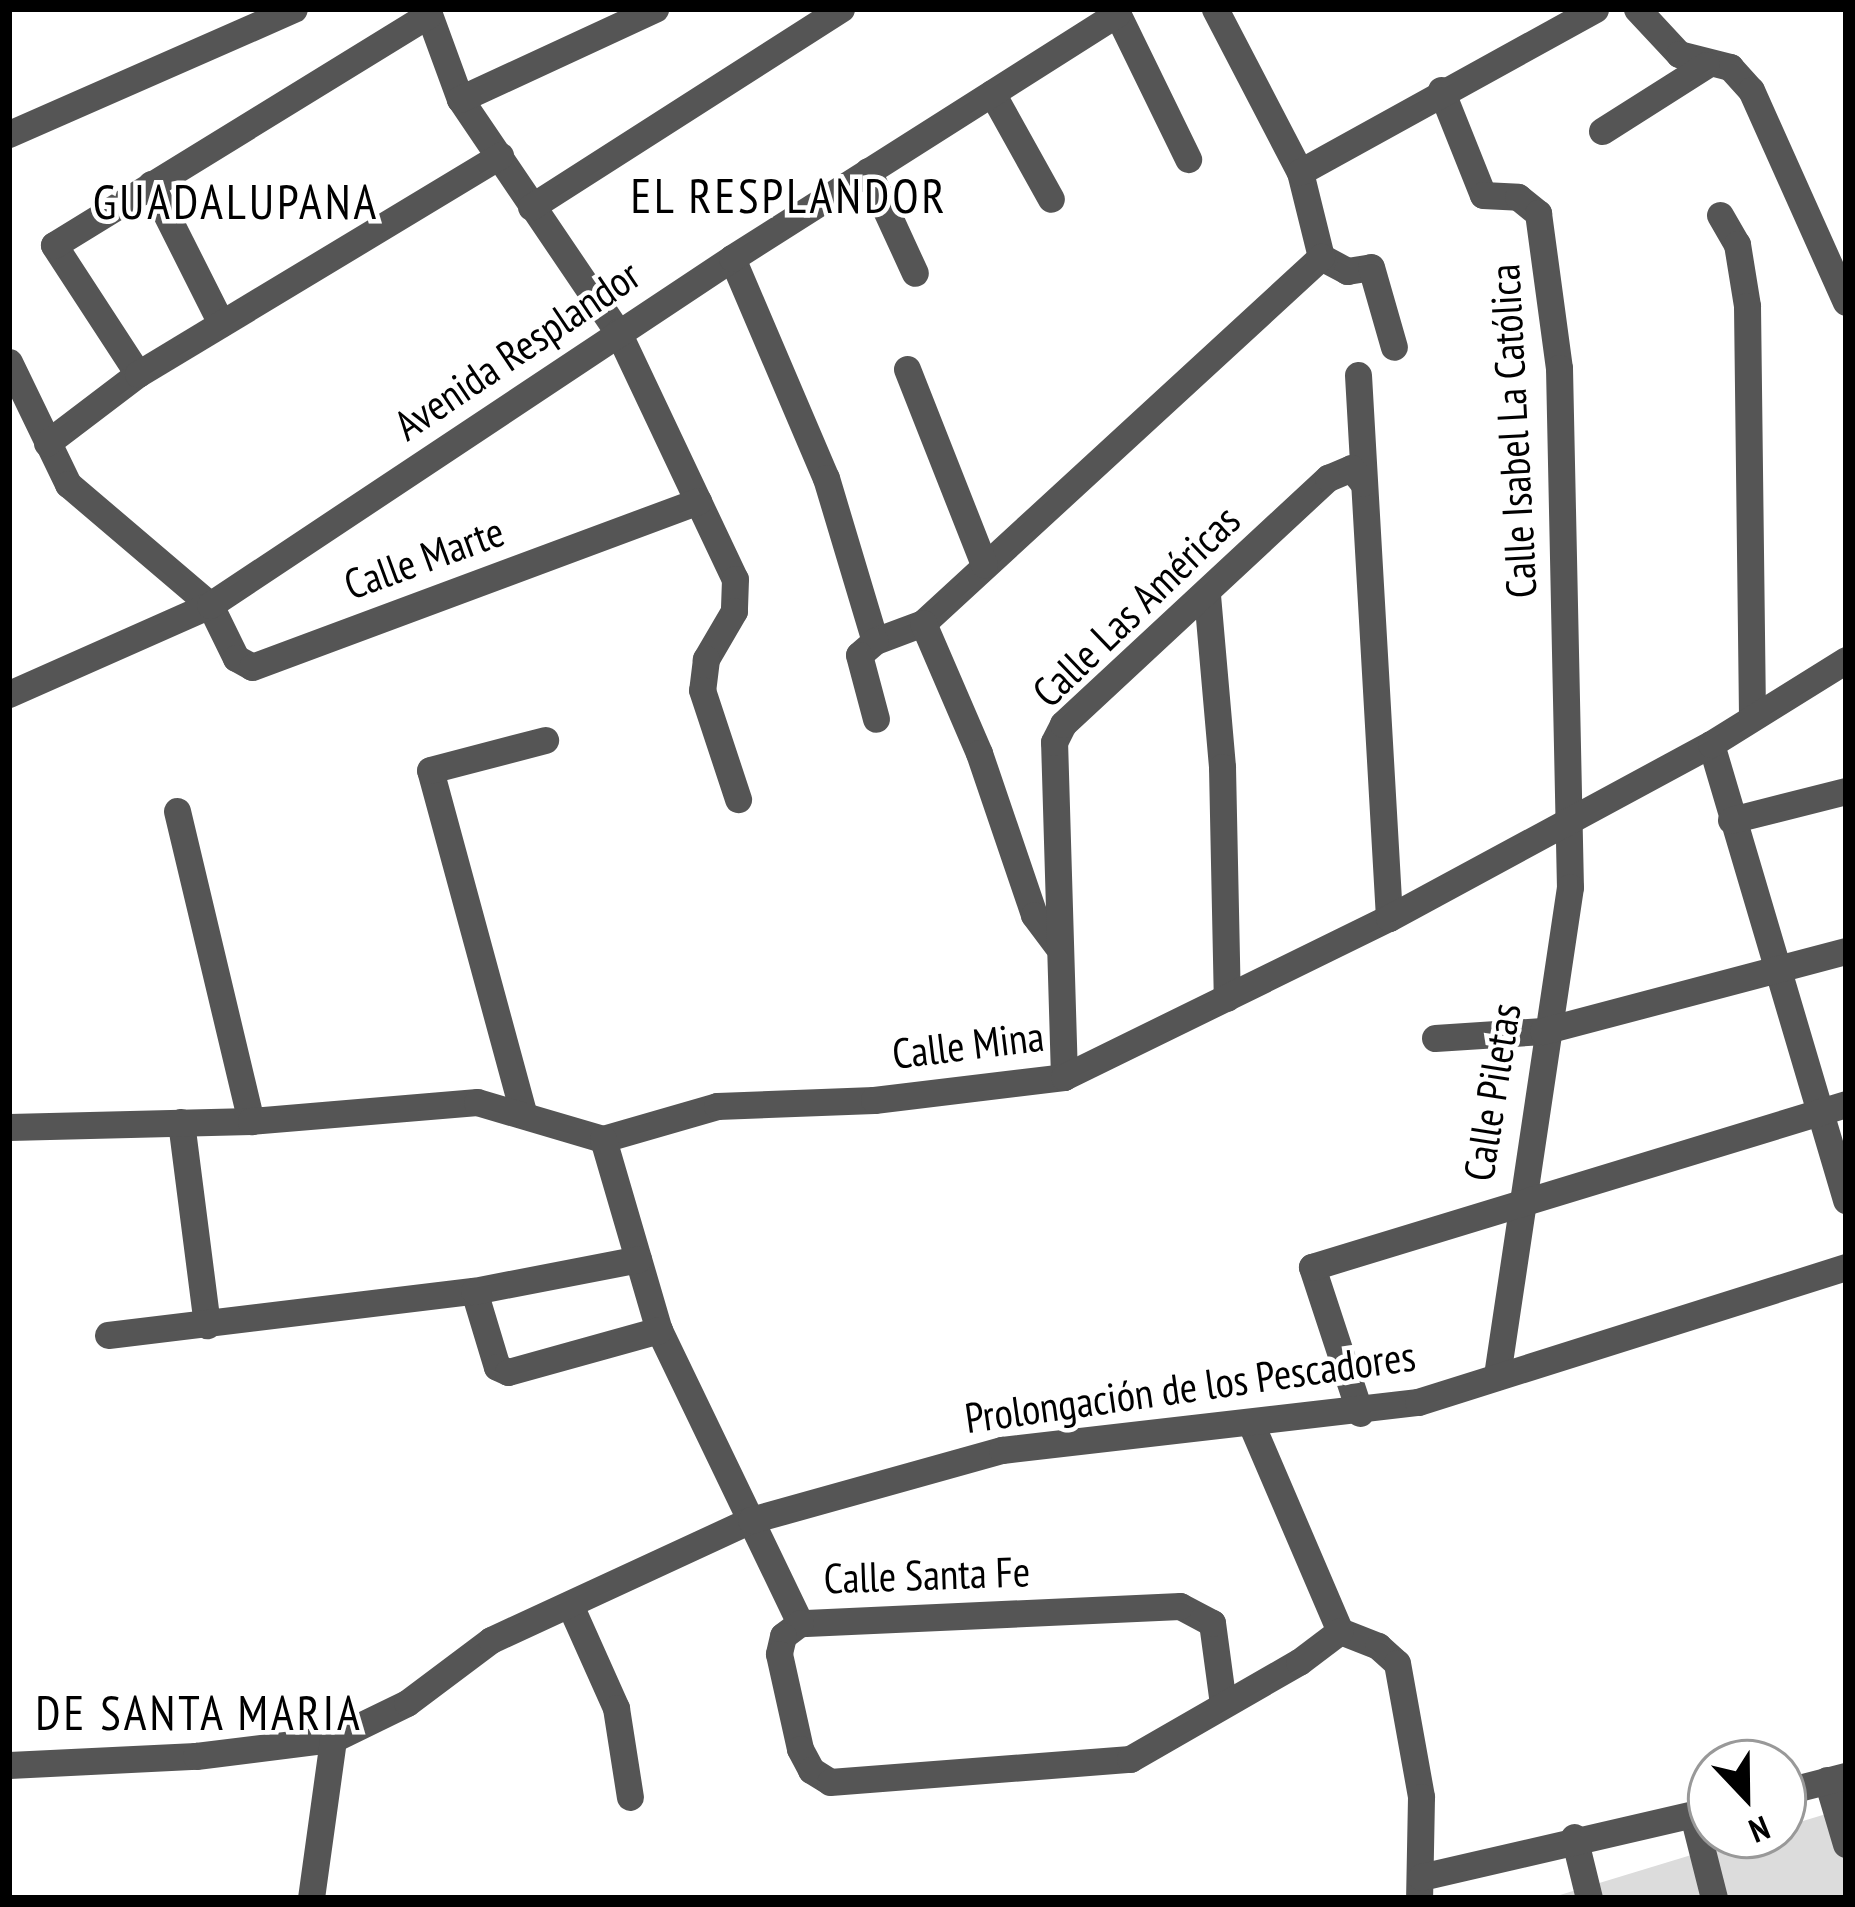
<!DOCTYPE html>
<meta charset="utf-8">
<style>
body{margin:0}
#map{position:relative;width:1855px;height:1907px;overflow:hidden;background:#fff;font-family:"PT Sans Narrow",sans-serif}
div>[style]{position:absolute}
.green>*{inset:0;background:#dcdcdc}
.minor>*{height:27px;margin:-13.5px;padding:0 13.5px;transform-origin:13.5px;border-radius:13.5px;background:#555}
span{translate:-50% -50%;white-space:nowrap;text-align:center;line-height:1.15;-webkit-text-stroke:9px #fff;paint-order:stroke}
.street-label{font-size:42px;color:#000}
.quarter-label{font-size:48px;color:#000;letter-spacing:3px}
.frame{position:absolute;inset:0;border:12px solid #000;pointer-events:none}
.north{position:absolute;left:1687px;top:1739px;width:120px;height:120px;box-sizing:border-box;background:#fff;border:3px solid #999;border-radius:50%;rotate:158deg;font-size:33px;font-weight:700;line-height:48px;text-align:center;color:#000}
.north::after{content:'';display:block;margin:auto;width:42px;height:54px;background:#000;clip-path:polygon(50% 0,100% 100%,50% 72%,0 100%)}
</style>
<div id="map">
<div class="green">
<div style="clip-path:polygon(1846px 1808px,1846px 1898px,1550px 1898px,1757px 1835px,1783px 1835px,1783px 1827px)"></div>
</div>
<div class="minor">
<div style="left:427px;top:9px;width:96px;rotate:69.9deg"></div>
<div style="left:460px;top:99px;width:282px;rotate:55.9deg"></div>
<div style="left:618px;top:332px;width:273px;rotate:64.7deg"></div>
<div style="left:735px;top:579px;width:32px;rotate:92deg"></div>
<div style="left:734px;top:611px;width:56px;rotate:120.3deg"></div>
<div style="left:706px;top:659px;width:31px;rotate:97deg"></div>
<div style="left:702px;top:690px;width:115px;rotate:71.7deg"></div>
<div style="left:1115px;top:9px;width:167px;rotate:64deg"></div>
<div style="left:1215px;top:9px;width:184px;rotate:62.5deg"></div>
<div style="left:1300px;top:172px;width:88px;rotate:76.1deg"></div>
<div style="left:1637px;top:9px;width:62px;rotate:47deg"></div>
<div style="left:1679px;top:54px;width:53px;rotate:14.3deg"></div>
<div style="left:1730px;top:67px;width:31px;rotate:48deg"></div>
<div style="left:1751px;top:90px;width:232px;rotate:65.9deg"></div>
<div style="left:1441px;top:90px;width:113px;rotate:68.2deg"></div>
<div style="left:1483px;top:195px;width:35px;rotate:3deg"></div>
<div style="left:1518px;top:197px;width:26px;rotate:39deg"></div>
<div style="left:1538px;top:213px;width:156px;rotate:82.3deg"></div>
<div style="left:1559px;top:368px;width:519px;rotate:88.79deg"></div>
<div style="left:1570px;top:887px;width:495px;rotate:98.5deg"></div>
<div style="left:992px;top:93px;width:121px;rotate:60.9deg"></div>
<div style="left:460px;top:99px;width:215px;rotate:-24.8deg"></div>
<div style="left:1602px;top:131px;width:123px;rotate:-32.4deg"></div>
<div style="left:9px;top:134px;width:311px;rotate:-23.7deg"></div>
<div style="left:868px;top:171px;width:112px;rotate:65.3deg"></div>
<div style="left:1300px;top:172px;width:337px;rotate:-28.9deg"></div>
<div style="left:151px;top:184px;width:156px;rotate:63.3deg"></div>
<div style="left:531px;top:207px;width:368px;rotate:-32.6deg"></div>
<div style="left:1720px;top:215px;width:34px;rotate:60deg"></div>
<div style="left:1737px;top:244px;width:63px;rotate:80.8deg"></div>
<div style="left:1747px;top:306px;width:409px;rotate:89.3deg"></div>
<div style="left:1321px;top:257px;width:30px;rotate:28deg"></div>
<div style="left:1347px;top:271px;width:24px;rotate:-9deg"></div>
<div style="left:1371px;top:267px;width:83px;rotate:74deg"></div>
<div style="left:732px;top:258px;width:239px;rotate:66.9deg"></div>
<div style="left:826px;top:478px;width:170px;rotate:73.3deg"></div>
<div style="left:875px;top:641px;width:51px;rotate:-20.6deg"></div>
<div style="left:923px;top:623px;width:541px;rotate:-42.6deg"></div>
<div style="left:9px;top:362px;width:136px;rotate:64.2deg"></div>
<div style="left:68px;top:484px;width:187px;rotate:40.4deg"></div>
<div style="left:210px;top:605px;width:59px;rotate:63.9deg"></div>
<div style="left:236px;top:658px;width:18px;rotate:29deg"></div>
<div style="left:252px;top:667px;width:476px;rotate:-20.4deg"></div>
<div style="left:907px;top:369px;width:210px;rotate:68.5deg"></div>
<div style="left:138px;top:374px;width:154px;rotate:-123.1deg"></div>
<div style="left:54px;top:245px;width:440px;rotate:-31.6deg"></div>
<div style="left:1358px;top:375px;width:544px;rotate:86.73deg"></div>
<div style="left:47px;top:443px;width:114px;rotate:-37.2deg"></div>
<div style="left:138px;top:374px;width:423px;rotate:-31.1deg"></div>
<div style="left:1207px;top:595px;width:173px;rotate:85deg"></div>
<div style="left:1222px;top:767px;width:231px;rotate:88.8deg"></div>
<div style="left:923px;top:623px;width:142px;rotate:66.7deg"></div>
<div style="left:979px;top:753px;width:171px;rotate:71.2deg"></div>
<div style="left:1034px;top:915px;width:38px;rotate:53deg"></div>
<div style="left:875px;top:641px;width:21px;rotate:139deg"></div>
<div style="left:859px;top:655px;width:66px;rotate:75.1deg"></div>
<div style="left:9px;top:694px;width:220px;rotate:-23.9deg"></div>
<div style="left:210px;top:605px;width:627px;rotate:-33.61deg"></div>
<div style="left:732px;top:258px;width:456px;rotate:-32.4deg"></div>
<div style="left:1711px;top:744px;width:476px;rotate:73.5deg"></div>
<div style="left:177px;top:811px;width:319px;rotate:76.6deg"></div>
<div style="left:1731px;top:820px;width:119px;rotate:-14.2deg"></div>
<div style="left:1435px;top:1038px;width:108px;rotate:-3.7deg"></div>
<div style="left:1543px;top:1031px;width:313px;rotate:-14.8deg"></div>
<div style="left:1064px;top:1077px;width:335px;rotate:-91.7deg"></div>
<div style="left:1054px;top:742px;width:20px;rotate:-63deg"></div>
<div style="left:1063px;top:724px;width:362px;rotate:-42.9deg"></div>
<div style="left:1328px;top:478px;width:25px;rotate:-23deg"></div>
<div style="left:1351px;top:468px;width:19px;rotate:51deg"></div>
<div style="left:523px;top:1112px;width:354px;rotate:-105.2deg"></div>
<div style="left:430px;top:770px;width:119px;rotate:-14.6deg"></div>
<div style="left:181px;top:1122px;width:205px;rotate:82.7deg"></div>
<div style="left:9px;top:1127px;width:242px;rotate:-1.4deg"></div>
<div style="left:251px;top:1121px;width:227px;rotate:-4.8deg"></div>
<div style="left:477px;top:1102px;width:131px;rotate:16.4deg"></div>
<div style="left:603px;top:1139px;width:119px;rotate:-16.1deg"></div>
<div style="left:717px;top:1106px;width:157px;rotate:-2.2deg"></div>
<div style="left:874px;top:1100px;width:191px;rotate:-6.9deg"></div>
<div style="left:1064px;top:1077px;width:362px;rotate:-26.1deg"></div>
<div style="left:1389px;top:918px;width:366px;rotate:-28.4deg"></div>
<div style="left:1711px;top:744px;width:159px;rotate:-31.9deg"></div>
<div style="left:603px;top:1139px;width:199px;rotate:73.7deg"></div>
<div style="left:659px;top:1330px;width:325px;rotate:64.3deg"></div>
<div style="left:474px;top:1291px;width:79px;rotate:73.2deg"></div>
<div style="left:497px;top:1367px;width:12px;rotate:24deg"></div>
<div style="left:508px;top:1372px;width:157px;rotate:-15.5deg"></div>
<div style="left:108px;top:1335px;width:369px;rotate:-6.9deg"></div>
<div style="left:474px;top:1291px;width:167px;rotate:-11deg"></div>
<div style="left:1360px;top:1413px;width:154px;rotate:-108.2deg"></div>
<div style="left:1312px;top:1267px;width:558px;rotate:-16.97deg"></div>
<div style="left:1252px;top:1426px;width:223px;rotate:66.8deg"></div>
<div style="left:1340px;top:1631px;width:41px;rotate:21.5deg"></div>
<div style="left:1378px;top:1646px;width:25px;rotate:42deg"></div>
<div style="left:1397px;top:1663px;width:136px;rotate:79.8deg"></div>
<div style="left:1421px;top:1797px;width:101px;rotate:91.1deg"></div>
<div style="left:570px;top:1605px;width:113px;rotate:65.9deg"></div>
<div style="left:616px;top:1708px;width:90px;rotate:81.1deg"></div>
<div style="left:1223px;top:1704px;width:82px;rotate:-97.7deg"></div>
<div style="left:1212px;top:1623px;width:36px;rotate:-152deg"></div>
<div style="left:1180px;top:1606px;width:380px;rotate:177.4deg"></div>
<div style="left:800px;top:1623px;width:21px;rotate:143deg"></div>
<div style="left:783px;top:1636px;width:18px;rotate:103deg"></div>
<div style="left:779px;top:1654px;width:97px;rotate:77.5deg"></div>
<div style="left:800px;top:1749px;width:24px;rotate:62deg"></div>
<div style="left:811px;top:1770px;width:22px;rotate:32deg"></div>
<div style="left:830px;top:1782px;width:301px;rotate:-4.4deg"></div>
<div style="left:1130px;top:1759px;width:195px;rotate:-29.9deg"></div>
<div style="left:1299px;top:1662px;width:51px;rotate:-37.1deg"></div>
<div style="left:9px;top:1765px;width:187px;rotate:-2.8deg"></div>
<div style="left:196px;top:1756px;width:138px;rotate:-7.1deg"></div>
<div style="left:333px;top:1739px;width:82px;rotate:-25.9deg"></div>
<div style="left:407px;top:1703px;width:105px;rotate:-36.9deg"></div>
<div style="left:491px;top:1640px;width:286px;rotate:-24.8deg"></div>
<div style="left:751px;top:1520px;width:261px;rotate:-15.6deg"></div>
<div style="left:1002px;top:1450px;width:419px;rotate:-6.6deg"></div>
<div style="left:1418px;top:1402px;width:449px;rotate:-17.5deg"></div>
<div style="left:1827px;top:1780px;width:67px;rotate:73.5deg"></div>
<div style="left:1783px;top:1792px;width:65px;rotate:-14.3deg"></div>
<div style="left:1693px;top:1815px;width:86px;rotate:75.8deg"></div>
<div style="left:1574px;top:1837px;width:63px;rotate:76.2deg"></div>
<div style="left:1421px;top:1877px;width:298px;rotate:-13deg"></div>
<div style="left:311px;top:1898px;width:161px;rotate:-82.1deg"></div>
</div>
<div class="street-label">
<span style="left:517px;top:350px;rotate:-34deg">Avenida Resplandor</span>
<span style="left:1513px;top:431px;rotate:-93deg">Calle Isabel La Católica</span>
<span style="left:424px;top:558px;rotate:-20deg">Calle Marte</span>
<span style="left:1136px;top:606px;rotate:-44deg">Calle Las Américas</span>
<span style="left:968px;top:1045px;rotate:-7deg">Calle Mina</span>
<span style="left:1492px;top:1092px;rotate:-81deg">Calle Piletas</span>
<span style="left:1190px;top:1387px;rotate:-8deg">Prolongación de los Pescadores</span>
<span style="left:927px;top:1575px;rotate:-2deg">Calle Santa Fe</span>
</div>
<div class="quarter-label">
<span style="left:789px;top:196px">EL RESPLANDOR</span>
<span style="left:236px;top:202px">GUADALUPANA</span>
<span style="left:199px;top:1713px">DE SANTA MARIA</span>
</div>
<div class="frame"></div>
<div class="north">N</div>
</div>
